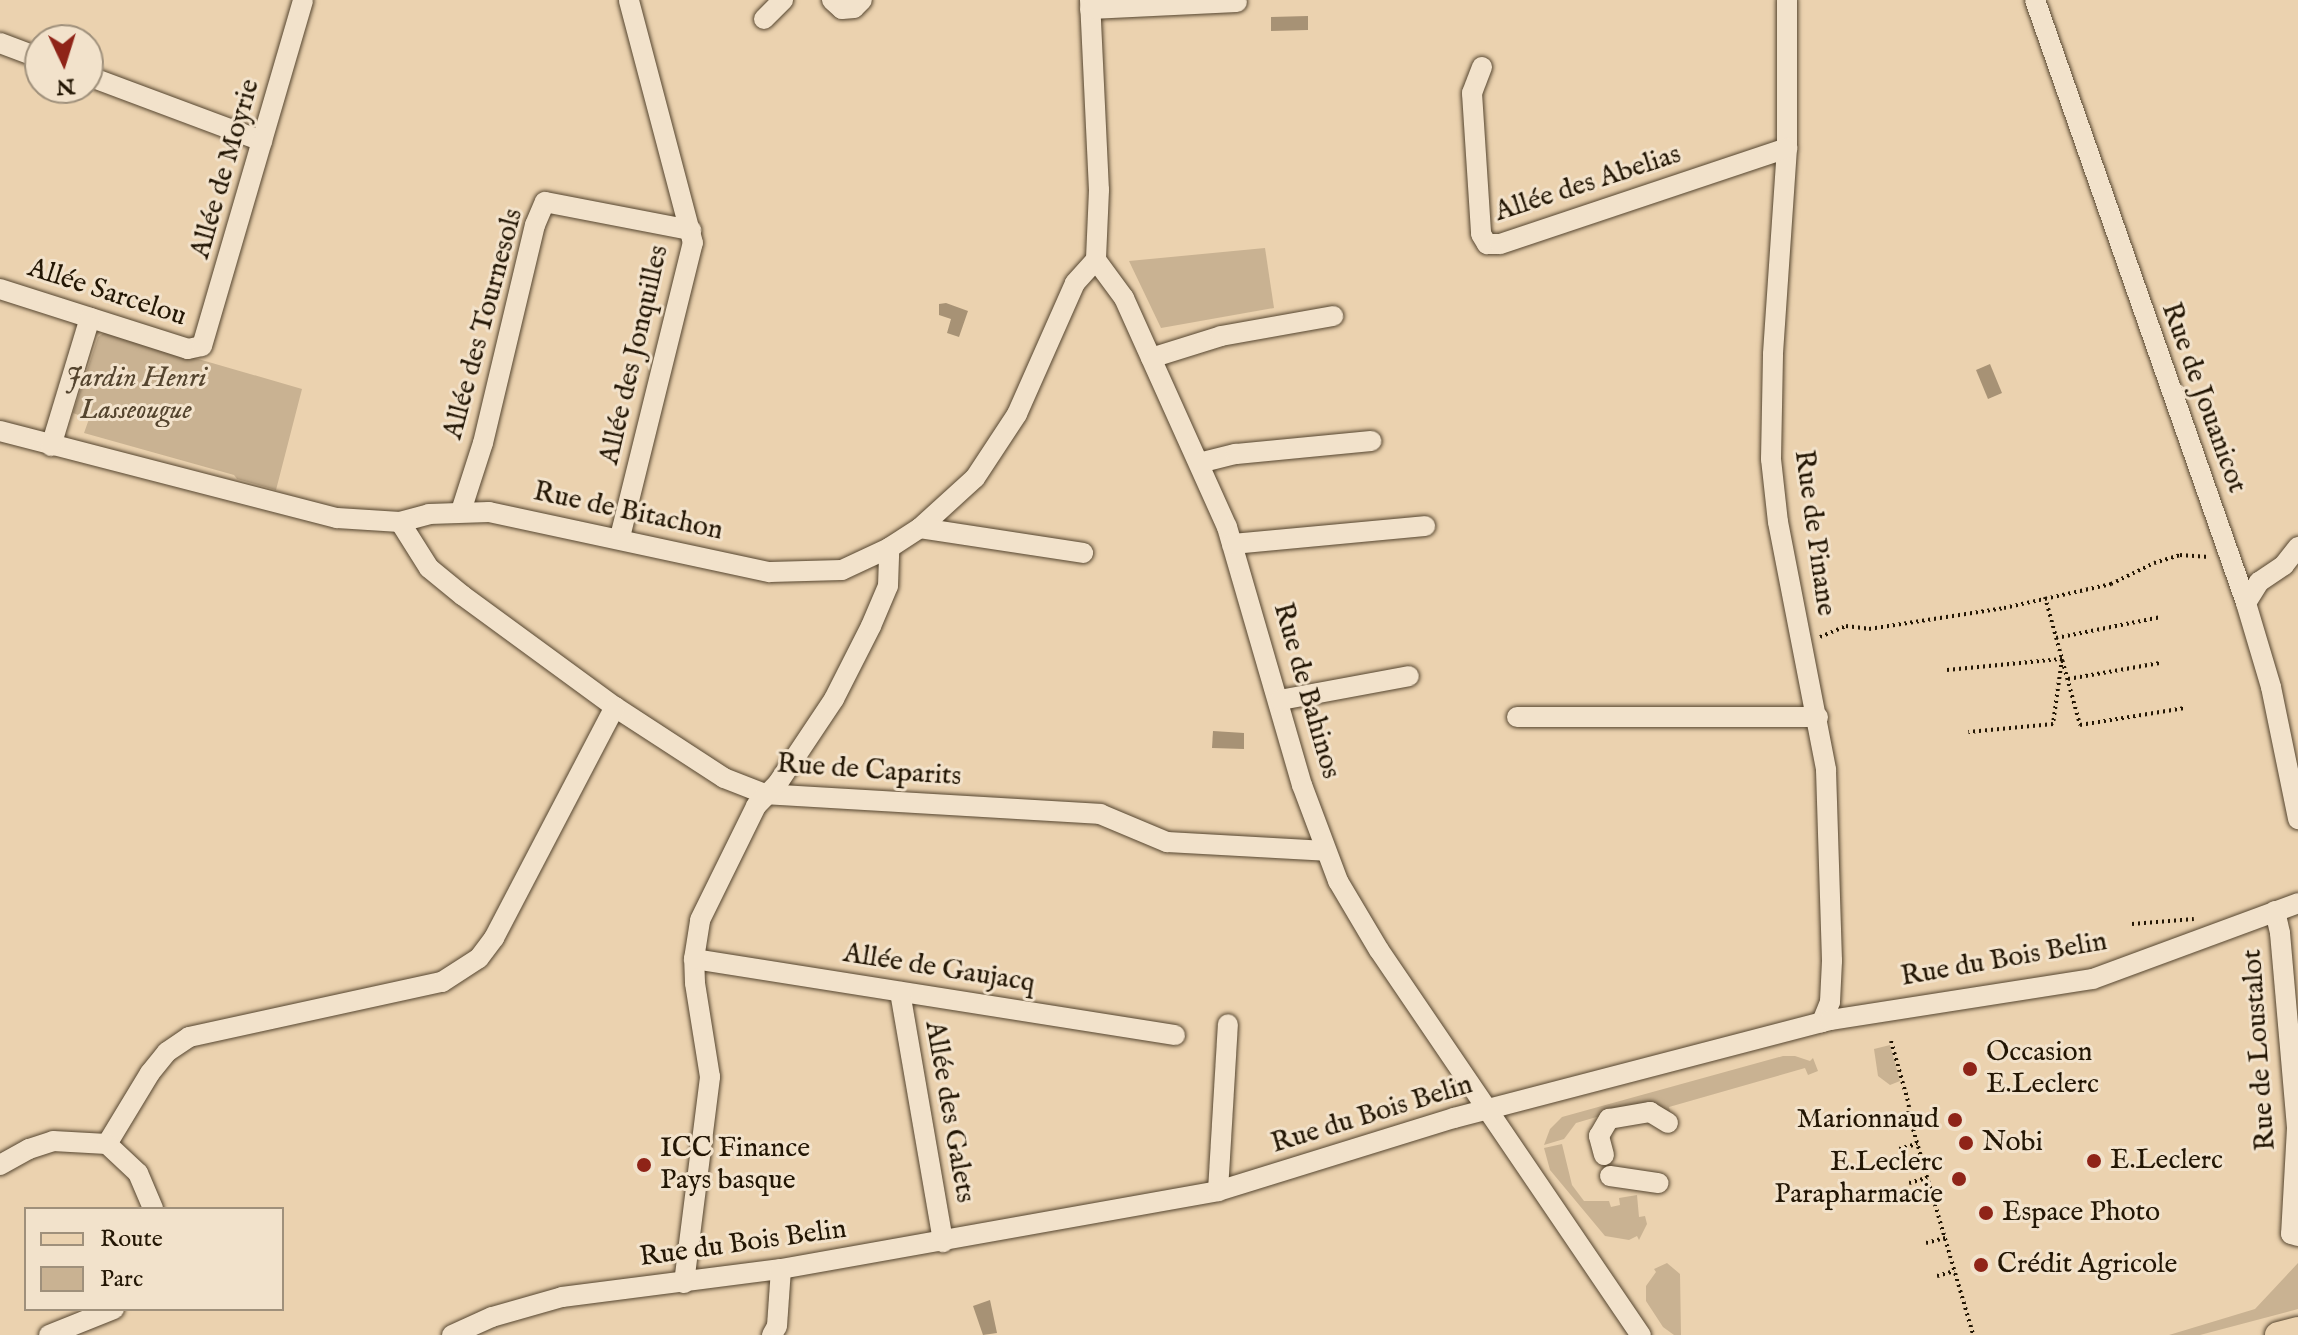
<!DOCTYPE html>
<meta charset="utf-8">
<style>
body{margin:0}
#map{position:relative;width:2298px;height:1335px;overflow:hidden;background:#ebd2af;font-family:"IM FELL English",serif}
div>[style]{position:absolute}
.green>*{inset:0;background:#c9b292}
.water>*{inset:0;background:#a79275}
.path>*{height:4px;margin-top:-2px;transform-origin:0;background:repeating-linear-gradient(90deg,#231604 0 2px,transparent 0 6px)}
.roads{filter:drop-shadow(0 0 2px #55452f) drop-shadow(0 0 2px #55452f)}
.minor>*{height:20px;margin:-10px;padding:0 10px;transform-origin:10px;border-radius:10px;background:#f2e2cb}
.major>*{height:26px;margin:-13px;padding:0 13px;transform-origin:13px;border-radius:13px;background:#ebd2af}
.dots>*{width:22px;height:22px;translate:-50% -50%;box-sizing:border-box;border:4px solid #f2e2cb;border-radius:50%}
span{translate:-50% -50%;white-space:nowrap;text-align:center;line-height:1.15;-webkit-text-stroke:6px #f2e2cb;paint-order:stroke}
.street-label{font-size:28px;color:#231604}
.park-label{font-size:28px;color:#55452f;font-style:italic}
.poi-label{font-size:28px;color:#231604}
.left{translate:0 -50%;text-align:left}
.right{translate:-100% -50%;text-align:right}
.legend{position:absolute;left:24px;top:1207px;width:260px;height:104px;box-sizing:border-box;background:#f2e2cb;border:2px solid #9f907b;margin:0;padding:10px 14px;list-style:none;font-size:24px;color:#231604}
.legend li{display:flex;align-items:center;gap:16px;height:40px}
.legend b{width:40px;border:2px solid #9f907b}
.north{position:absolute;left:24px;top:24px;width:80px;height:80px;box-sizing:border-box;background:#f2e2cb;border:2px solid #9f907b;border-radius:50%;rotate:176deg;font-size:22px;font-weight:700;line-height:32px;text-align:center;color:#231604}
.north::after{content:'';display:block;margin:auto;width:28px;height:36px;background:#8f2418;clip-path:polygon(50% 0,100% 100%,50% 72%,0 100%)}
</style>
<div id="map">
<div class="green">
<div style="clip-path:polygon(1265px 248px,1274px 308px,1161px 328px,1129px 261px)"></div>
<div style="clip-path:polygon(105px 332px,302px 389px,276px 490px,237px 479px,234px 475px,84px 433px,89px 419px,73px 413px,98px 337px)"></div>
<div style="clip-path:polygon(1890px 1045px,1900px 1081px,1890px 1085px,1878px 1076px,1874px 1049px)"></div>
<div style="clip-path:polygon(1783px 1056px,1795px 1056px,1810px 1061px,1813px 1058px,1818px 1071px,1808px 1075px,1805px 1068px,1669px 1107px,1671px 1115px,1600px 1116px,1576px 1123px,1564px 1139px,1544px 1145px,1550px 1129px,1562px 1117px)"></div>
<div style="clip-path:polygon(1562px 1144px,1572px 1185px,1584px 1201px,1609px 1201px,1611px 1207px,1620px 1205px,1619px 1198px,1637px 1195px,1639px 1217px,1645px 1216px,1647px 1224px,1639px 1240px,1637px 1236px,1629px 1240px,1605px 1236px,1550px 1170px,1544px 1148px)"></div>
<div style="clip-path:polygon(1667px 1263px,1680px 1274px,1681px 1335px,1674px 1335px,1663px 1327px,1646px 1301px,1646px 1286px,1656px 1272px,1654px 1269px)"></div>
<div style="clip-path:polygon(2298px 1263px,2298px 1309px,2200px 1335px,2169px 1335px,2255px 1309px)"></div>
</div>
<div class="water">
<div style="clip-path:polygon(1308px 16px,1308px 30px,1271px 31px,1271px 17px)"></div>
<div style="clip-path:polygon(946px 303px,968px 311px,959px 337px,947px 333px,951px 319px,939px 315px,939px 304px)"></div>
<div style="clip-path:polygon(1990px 364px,2002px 393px,1988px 399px,1976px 370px)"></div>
<div style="clip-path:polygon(1213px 731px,1244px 733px,1244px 749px,1212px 748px)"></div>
<div style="clip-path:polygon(990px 1300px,997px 1333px,983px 1335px,973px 1306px)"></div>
</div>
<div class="path">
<div style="left:2045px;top:597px;width:133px;rotate:74.7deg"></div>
<div style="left:2080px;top:725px;width:106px;rotate:-9.2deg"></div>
<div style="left:1820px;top:637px;width:28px;rotate:-23deg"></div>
<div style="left:1846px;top:626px;width:23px;rotate:7deg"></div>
<div style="left:1869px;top:629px;width:137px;rotate:-8.8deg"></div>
<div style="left:2004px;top:608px;width:110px;rotate:-12.6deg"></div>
<div style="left:2111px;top:584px;width:48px;rotate:-26deg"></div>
<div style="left:2154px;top:563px;width:27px;rotate:-17deg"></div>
<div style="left:2180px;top:555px;width:29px;rotate:4deg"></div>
<div style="left:2056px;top:638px;width:107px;rotate:-11.3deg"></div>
<div style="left:1947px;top:670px;width:116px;rotate:-5.5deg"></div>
<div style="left:2062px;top:659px;width:66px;rotate:97.9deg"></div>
<div style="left:2053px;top:724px;width:85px;rotate:174.6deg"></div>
<div style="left:2068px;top:679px;width:93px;rotate:-9.9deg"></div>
<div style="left:2132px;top:924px;width:62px;rotate:-4.6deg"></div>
<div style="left:1891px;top:1041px;width:66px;rotate:74.3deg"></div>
<div style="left:1909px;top:1105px;width:7px;rotate:98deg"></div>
<div style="left:1908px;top:1112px;width:232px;rotate:73.7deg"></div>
<div style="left:1899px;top:1149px;width:19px;rotate:-16deg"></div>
<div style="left:1909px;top:1183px;width:19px;rotate:-16deg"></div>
<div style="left:1926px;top:1243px;width:20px;rotate:-15deg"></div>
<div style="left:1937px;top:1276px;width:18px;rotate:-16deg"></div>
</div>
<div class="roads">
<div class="minor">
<div style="left:832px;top:0;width:13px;rotate:42deg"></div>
<div style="left:842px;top:9px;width:12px;rotate:-5deg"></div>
<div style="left:854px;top:8px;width:11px;rotate:-45deg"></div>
<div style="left:1090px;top:0;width:190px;rotate:87.3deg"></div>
<div style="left:1099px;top:190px;width:70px;rotate:92.5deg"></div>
<div style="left:1096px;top:260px;width:47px;rotate:53.6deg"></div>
<div style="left:1124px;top:298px;width:251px;rotate:65.8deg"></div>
<div style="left:1227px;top:527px;width:269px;rotate:73.8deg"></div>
<div style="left:1302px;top:785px;width:103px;rotate:69.4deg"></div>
<div style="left:1338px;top:881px;width:80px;rotate:59.3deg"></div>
<div style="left:1379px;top:950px;width:466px;rotate:55.8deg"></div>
<div style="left:1787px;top:0;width:148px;rotate:90deg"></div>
<div style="left:1787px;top:148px;width:207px;rotate:93.9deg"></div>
<div style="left:1773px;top:355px;width:104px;rotate:91.1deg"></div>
<div style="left:1771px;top:459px;width:63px;rotate:83.7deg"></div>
<div style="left:1778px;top:522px;width:253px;rotate:79deg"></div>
<div style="left:1826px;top:770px;width:191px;rotate:88.2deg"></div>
<div style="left:1832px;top:961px;width:41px;rotate:92.8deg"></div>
<div style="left:1830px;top:1002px;width:22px;rotate:112deg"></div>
<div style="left:2035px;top:0;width:639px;rotate:70.71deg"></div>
<div style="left:2246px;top:603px;width:88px;rotate:73.4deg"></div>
<div style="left:2271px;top:687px;width:135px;rotate:78.4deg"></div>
<div style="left:1090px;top:9px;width:147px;rotate:-2.7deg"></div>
<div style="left:764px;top:19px;width:27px;rotate:-45deg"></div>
<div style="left:0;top:43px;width:43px;rotate:20.6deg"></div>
<div style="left:1482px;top:67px;width:28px;rotate:111deg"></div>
<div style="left:1472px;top:93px;width:141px;rotate:86.3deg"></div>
<div style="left:1481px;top:234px;width:12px;rotate:59deg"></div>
<div style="left:1487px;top:244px;width:13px"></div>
<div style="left:1500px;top:244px;width:303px;rotate:-18.5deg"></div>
<div style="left:88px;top:76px;width:186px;rotate:20.5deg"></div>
<div style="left:0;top:289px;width:197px;rotate:17.7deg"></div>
<div style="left:188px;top:349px;width:14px;rotate:-12deg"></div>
<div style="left:202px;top:346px;width:360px;rotate:-73.7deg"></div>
<div style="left:1151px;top:358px;width:73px;rotate:-17.4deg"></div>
<div style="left:1221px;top:336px;width:114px;rotate:-10.1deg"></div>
<div style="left:0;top:431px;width:348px;rotate:14.5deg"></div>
<div style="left:337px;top:518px;width:63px;rotate:3.6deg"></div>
<div style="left:400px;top:522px;width:30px;rotate:-15deg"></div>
<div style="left:429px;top:514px;width:60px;rotate:-1.9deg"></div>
<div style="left:489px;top:512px;width:287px;rotate:12.1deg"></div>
<div style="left:770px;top:572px;width:72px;rotate:-1.6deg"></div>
<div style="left:842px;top:570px;width:52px;rotate:-25.1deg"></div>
<div style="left:889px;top:548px;width:37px;rotate:-33deg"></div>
<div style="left:920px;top:528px;width:74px;rotate:-42.3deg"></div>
<div style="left:975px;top:478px;width:77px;rotate:-56.7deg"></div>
<div style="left:1017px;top:414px;width:143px;rotate:-66.1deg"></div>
<div style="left:1075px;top:283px;width:31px;rotate:-48deg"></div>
<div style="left:51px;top:446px;width:134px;rotate:-73.1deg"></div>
<div style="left:1199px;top:463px;width:38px;rotate:-14deg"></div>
<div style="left:1236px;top:454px;width:136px;rotate:-5.5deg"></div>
<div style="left:461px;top:511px;width:71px;rotate:-72.1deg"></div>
<div style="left:483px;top:443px;width:224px;rotate:-76.6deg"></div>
<div style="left:535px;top:225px;width:25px;rotate:-67deg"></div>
<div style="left:545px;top:202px;width:149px;rotate:10.9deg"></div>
<div style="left:400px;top:522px;width:54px;rotate:57.8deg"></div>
<div style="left:429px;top:568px;width:43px;rotate:39.3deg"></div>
<div style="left:462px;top:595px;width:190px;rotate:36.2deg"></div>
<div style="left:615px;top:707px;width:130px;rotate:33.1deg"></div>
<div style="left:724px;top:778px;width:44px;rotate:21.3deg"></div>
<div style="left:765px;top:794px;width:336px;rotate:3.4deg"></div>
<div style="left:1100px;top:814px;width:73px;rotate:22.7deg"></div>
<div style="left:1167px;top:842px;width:159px;rotate:3.2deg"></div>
<div style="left:920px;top:528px;width:165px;rotate:8.7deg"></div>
<div style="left:620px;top:537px;width:303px;rotate:-76.1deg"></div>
<div style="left:693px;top:243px;width:251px;rotate:-104.8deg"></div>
<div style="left:1232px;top:544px;width:194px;rotate:-5.3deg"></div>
<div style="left:2246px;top:603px;width:25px;rotate:-58deg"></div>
<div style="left:2259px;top:582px;width:30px;rotate:-34deg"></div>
<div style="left:2284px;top:565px;width:23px;rotate:-52deg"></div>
<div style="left:1280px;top:700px;width:131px;rotate:-10.5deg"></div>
<div style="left:1517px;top:717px;width:301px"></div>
<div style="left:2275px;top:911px;width:23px;rotate:77deg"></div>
<div style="left:2280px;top:933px;width:196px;rotate:85deg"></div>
<div style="left:2297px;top:1128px;width:106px;rotate:93.2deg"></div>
<div style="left:2291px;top:1234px;width:7px;rotate:16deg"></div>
<div style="left:694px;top:959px;width:487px;rotate:9deg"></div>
<div style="left:900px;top:992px;width:254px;rotate:80.2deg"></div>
<div style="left:107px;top:1144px;width:83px;rotate:-58.8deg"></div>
<div style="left:150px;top:1073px;width:27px;rotate:-51deg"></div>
<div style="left:167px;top:1052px;width:27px;rotate:-34deg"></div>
<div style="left:189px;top:1037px;width:259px;rotate:-12.3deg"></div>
<div style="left:442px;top:982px;width:44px;rotate:-33deg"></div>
<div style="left:479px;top:958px;width:25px;rotate:-53deg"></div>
<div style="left:494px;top:938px;width:261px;rotate:-62.4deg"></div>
<div style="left:1604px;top:1155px;width:20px;rotate:-105deg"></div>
<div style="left:1599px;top:1136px;width:20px;rotate:-60deg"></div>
<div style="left:1609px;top:1119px;width:42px;rotate:-9.7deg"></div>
<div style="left:1650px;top:1112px;width:21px;rotate:31deg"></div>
<div style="left:0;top:1165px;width:33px;rotate:-29deg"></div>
<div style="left:29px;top:1149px;width:25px;rotate:-18deg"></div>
<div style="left:53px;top:1141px;width:54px;rotate:3.2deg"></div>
<div style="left:107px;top:1144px;width:42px;rotate:43.1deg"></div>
<div style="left:138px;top:1173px;width:39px;rotate:67deg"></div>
<div style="left:1610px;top:1176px;width:49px;rotate:8.3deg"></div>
<div style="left:1218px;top:1191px;width:167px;rotate:-86.6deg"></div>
<div style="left:684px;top:1283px;width:208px;rotate:-82.8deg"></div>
<div style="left:710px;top:1077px;width:95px;rotate:-99.1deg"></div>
<div style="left:695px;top:983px;width:24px;rotate:-92deg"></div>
<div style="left:694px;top:959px;width:39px;rotate:-81deg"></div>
<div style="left:700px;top:920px;width:127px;rotate:-63.8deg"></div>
<div style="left:756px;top:806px;width:32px;rotate:-46deg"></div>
<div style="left:778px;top:783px;width:101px;rotate:-56.3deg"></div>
<div style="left:834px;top:699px;width:82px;rotate:-63.1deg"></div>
<div style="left:871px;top:626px;width:43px;rotate:-67deg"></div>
<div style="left:888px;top:586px;width:38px;rotate:-88deg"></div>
<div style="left:49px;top:1335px;width:70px;rotate:-21.8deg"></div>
<div style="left:452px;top:1335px;width:44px;rotate:-24.2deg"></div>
<div style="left:492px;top:1317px;width:73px;rotate:-15.9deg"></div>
<div style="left:562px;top:1297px;width:221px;rotate:-7.3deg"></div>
<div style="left:781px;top:1269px;width:444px;rotate:-10.1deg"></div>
<div style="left:1218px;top:1191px;width:247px;rotate:-17.2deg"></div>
<div style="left:1454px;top:1118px;width:389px;rotate:-14.6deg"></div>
<div style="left:1830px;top:1020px;width:266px;rotate:-8.9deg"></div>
<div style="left:2093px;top:979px;width:219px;rotate:-20.3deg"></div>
<div style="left:772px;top:1335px;width:10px;rotate:-61deg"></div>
<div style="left:777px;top:1326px;width:57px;rotate:-86deg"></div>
</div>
<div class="major">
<div style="left:2278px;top:1335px;width:21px;rotate:-14deg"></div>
</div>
</div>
<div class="dots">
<div style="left:1970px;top:1069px;background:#8f2418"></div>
<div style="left:1955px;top:1120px;background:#8f2418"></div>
<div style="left:1966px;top:1143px;background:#8f2418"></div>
<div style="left:2094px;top:1161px;background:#8f2418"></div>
<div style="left:644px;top:1165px;background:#8f2418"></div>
<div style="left:1959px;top:1179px;background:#8f2418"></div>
<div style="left:1986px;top:1213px;background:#8f2418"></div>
<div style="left:1981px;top:1265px;background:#8f2418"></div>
</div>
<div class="street-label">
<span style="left:226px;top:169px;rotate:-74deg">Allée de Moyrie</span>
<span style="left:1588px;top:184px;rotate:-18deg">Allée des Abelias</span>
<span style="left:107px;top:293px;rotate:18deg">Allée Sarcelou</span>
<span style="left:484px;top:324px;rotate:-75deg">Allée des Tournesols</span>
<span style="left:635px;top:355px;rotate:-77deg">Allée des Jonquilles</span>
<span style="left:2203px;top:398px;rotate:70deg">Rue de Jouanicot</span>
<span style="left:628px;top:512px;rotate:12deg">Rue de Bitachon</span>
<span style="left:1814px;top:533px;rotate:82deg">Rue de Pinane</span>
<span style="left:1306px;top:691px;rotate:74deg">Rue de Bahinos</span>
<span style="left:869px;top:771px;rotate:4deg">Rue de Caparits</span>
<span style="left:2004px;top:960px;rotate:-10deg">Rue du Bois Belin</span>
<span style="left:939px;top:969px;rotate:9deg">Allée de Gaujacq</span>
<span style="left:2260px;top:1050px;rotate:-94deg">Rue de Loustalot</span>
<span style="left:949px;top:1112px;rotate:80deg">Allée des Galets</span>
<span style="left:1372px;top:1115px;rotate:-17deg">Rue du Bois Belin</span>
<span style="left:743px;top:1244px;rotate:-8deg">Rue du Bois Belin</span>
</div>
<div class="park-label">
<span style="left:136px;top:395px">Jardin Henri<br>Lasseougue</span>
</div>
<div class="poi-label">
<span class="left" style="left:1986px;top:1069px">Occasion<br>E.Leclerc</span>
<span class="right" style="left:1939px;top:1120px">Marionnaud</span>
<span class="left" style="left:1982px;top:1143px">Nobi</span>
<span class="left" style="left:660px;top:1165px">ICC Finance<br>Pays basque</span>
<span class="left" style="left:2110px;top:1161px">E.Leclerc</span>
<span class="right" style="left:1943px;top:1179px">E.Leclerc<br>Parapharmacie</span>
<span class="left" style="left:2002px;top:1213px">Espace Photo</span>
<span class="left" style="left:1997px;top:1265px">Crédit Agricole</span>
</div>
<ul class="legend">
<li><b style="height:10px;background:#ebd2af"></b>Route</li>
<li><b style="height:22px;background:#c9b292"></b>Parc</li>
</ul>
<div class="north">N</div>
</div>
